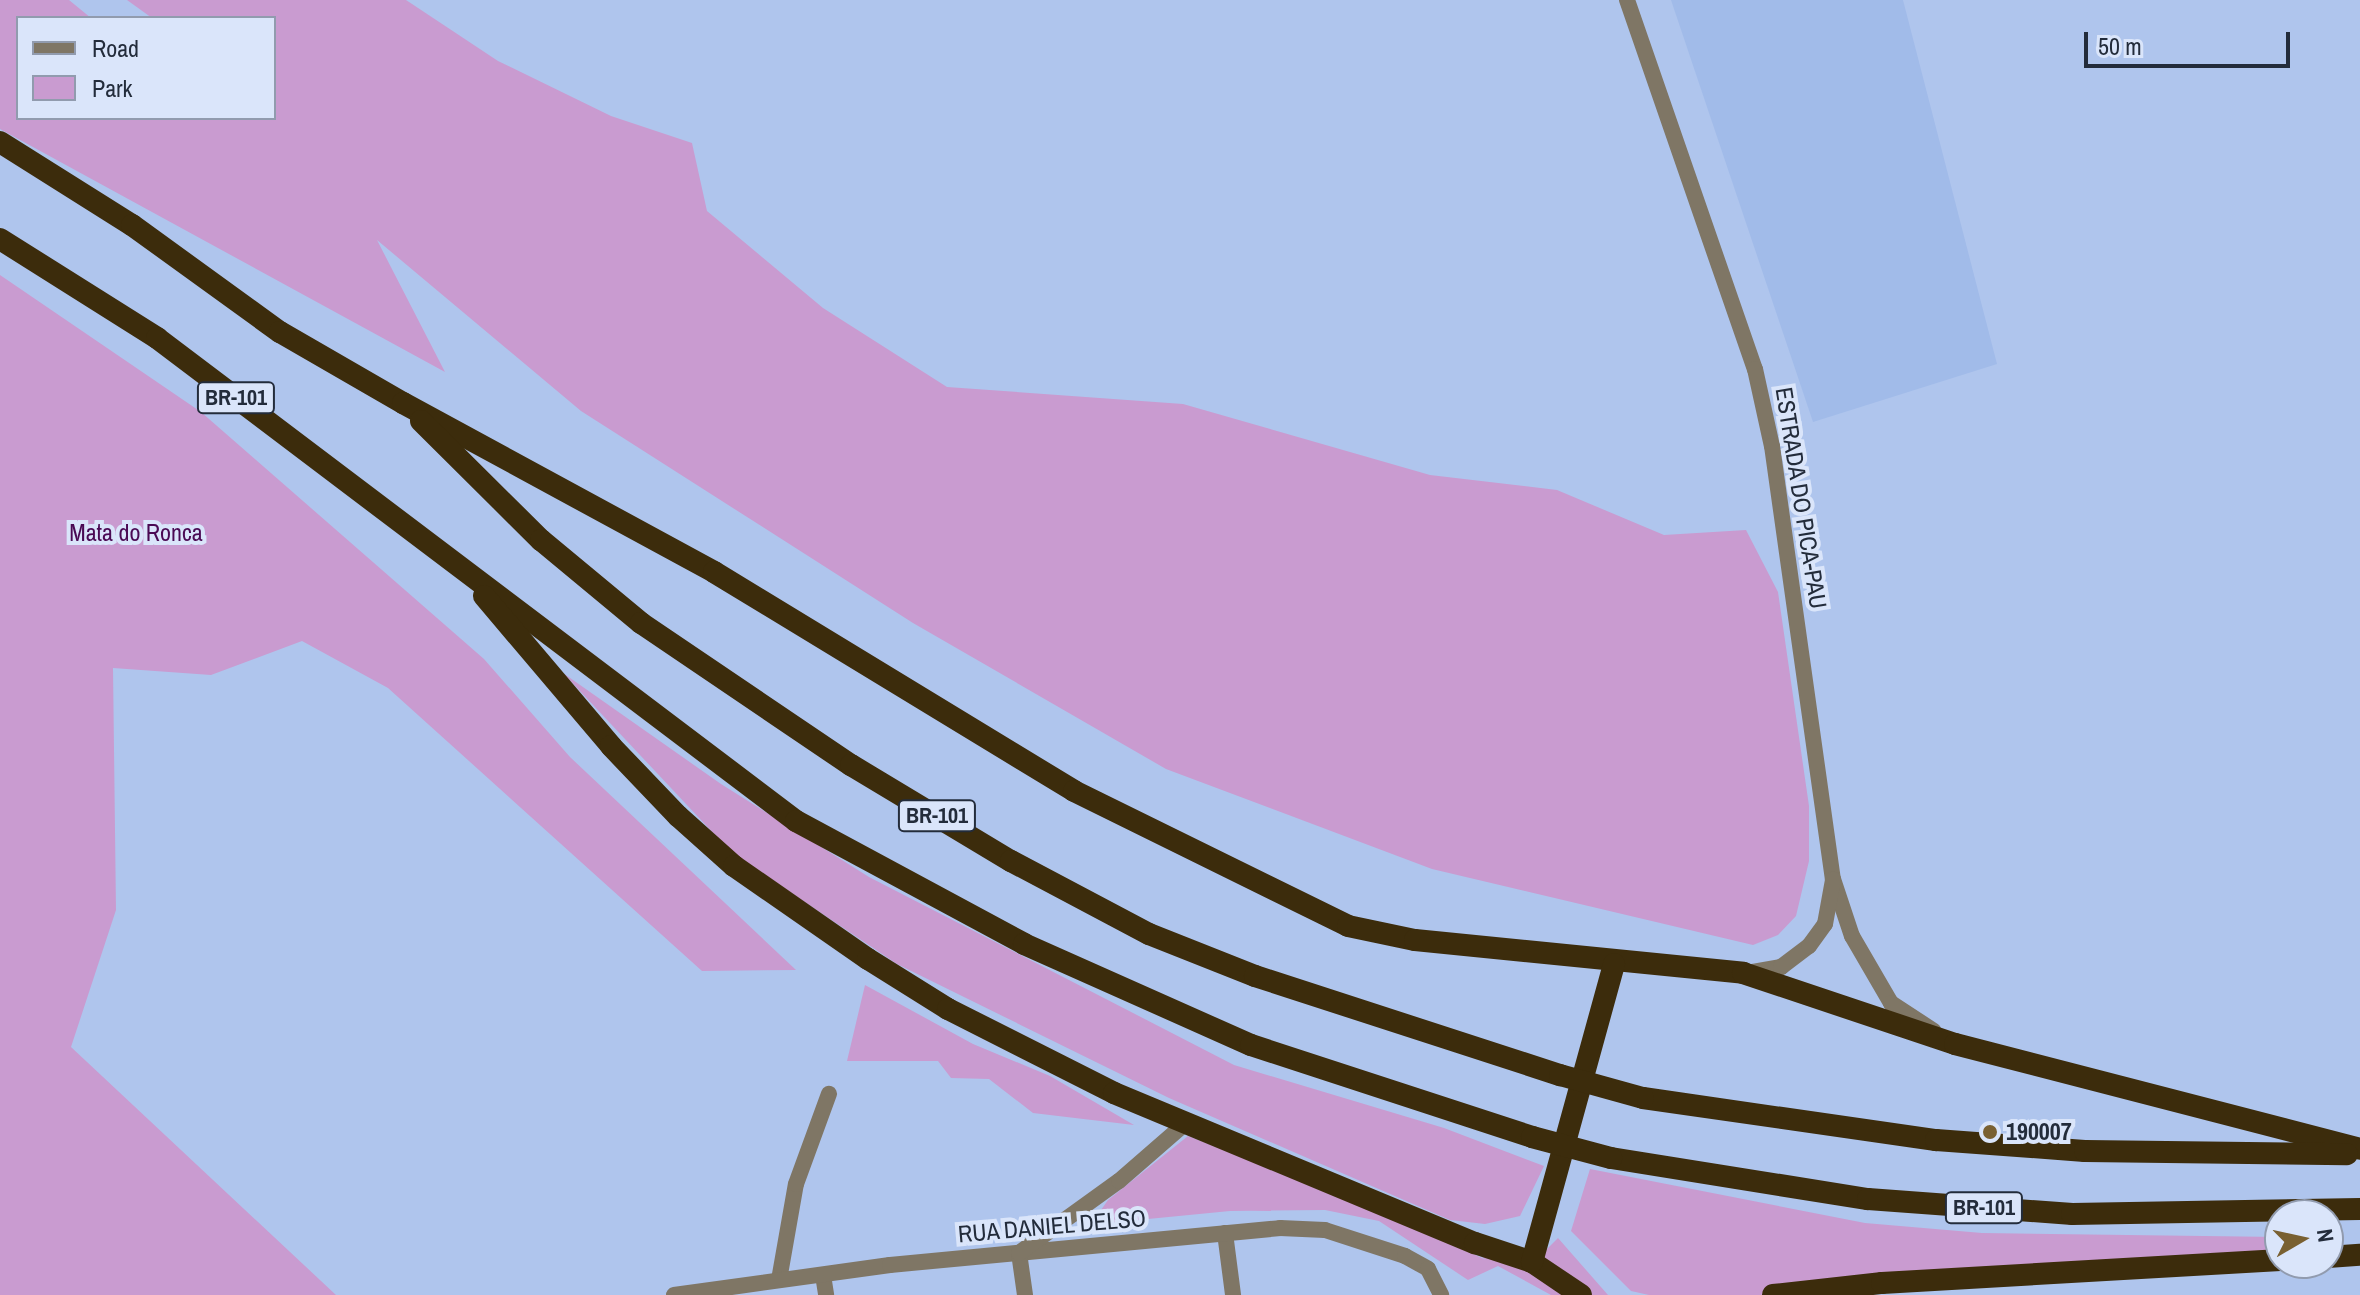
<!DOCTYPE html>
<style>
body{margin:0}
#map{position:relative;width:2360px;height:1295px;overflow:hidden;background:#afc5ed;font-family:"Archivo Narrow",sans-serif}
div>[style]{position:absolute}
.built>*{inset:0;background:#a1bbe9}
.green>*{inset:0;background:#c99bd0}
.minor>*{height:16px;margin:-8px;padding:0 8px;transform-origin:8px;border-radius:8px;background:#7f7665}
.trunk>*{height:22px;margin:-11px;padding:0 11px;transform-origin:11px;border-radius:11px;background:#3c2c0c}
.trunk-bridge>*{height:22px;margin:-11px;padding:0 11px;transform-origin:11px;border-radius:11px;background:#3c2c0c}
.dots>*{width:22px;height:22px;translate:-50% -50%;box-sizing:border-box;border:4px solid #dae5fa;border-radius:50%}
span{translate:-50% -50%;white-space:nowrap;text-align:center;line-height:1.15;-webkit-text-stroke:8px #dae5fa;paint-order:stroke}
.shield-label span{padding:2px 6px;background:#dae5fa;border:2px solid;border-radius:6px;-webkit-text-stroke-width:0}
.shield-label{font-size:22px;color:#232c3b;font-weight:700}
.street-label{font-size:24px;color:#232c3b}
.park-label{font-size:24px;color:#4a0a54}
.poi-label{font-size:24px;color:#232c3b;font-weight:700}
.left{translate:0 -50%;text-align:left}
.legend{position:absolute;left:16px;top:16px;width:260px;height:104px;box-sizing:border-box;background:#dae5fa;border:2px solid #919bae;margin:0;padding:10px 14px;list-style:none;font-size:24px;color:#232c3b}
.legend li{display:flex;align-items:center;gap:16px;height:40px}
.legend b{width:40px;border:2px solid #919bae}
.north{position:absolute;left:2264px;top:1199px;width:80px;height:80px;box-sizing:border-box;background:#dae5fa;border:2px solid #919bae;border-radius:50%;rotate:81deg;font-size:22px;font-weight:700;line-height:32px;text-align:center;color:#232c3b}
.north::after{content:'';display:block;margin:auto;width:28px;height:36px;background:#796031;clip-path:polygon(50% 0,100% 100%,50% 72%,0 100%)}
.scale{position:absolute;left:2084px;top:32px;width:206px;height:36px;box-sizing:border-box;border:4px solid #232c3b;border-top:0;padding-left:10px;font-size:24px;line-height:28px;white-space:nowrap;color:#232c3b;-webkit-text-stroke:6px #dae5fa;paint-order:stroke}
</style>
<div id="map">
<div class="built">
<div style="clip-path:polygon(1671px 0,1903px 0,1997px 364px,1813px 422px)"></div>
</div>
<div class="green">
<div style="clip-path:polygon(0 0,69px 0,91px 18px,18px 18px,18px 118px,274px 118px,274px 18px,152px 18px,127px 0,406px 0,498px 61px,611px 116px,692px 143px,707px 211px,823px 308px,947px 387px,1183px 404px,1430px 475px,1557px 490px,1664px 535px,1746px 530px,1778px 592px,1809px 806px,1809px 861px,1796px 916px,1778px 935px,1753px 945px,1432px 869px,1166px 769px,913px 623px,581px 411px,377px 240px,445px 372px,0 129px)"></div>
<div style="clip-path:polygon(0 275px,201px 412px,484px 659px,570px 757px,796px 970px,702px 971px,388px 688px,302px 641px,211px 675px,113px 668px,116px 910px,71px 1047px,336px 1295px,0 1295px)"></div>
<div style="clip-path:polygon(563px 673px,721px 784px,869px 877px,1234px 1065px,1444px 1128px,1544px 1166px,1520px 1216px,1485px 1224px,1450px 1220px,1169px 1098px,897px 964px,732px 853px)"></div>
<div style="clip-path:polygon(865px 985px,973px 1044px,1050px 1076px,1134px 1125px,1033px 1113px,989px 1079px,951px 1078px,938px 1061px,847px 1061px)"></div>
<div style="clip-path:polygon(1188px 1136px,1391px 1214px,1486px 1260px,1479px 1255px,1543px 1253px,1558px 1238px,1608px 1295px,1551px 1295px,1498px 1266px,1468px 1280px,1379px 1221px,1325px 1210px,1230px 1211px,1107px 1223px,1101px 1210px,1108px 1200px)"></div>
<div style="clip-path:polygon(1590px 1169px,1865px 1223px,1982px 1233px,2280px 1237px,2280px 1250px,2030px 1266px,1760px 1295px,1649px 1295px,1631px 1291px,1571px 1231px)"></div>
</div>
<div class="minor">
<div style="left:1627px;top:0;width:391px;rotate:70.9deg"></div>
<div style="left:1755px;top:369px;width:79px;rotate:77.6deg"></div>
<div style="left:1772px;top:446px;width:437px;rotate:82deg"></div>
<div style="left:1833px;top:879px;width:60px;rotate:71.6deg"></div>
<div style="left:1852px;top:936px;width:78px;rotate:59.8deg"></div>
<div style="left:1891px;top:1003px;width:51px;rotate:33.1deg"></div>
<div style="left:1747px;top:973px;width:35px;rotate:-10deg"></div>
<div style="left:1781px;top:967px;width:35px;rotate:-37deg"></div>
<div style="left:1809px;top:946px;width:27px;rotate:-54deg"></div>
<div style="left:1825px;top:924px;width:45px;rotate:-79.7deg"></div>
<div style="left:1225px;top:1233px;width:63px;rotate:82.6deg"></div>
<div style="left:823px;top:1275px;width:20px;rotate:81deg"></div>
<div style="left:779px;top:1280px;width:97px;rotate:-80deg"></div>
<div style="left:796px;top:1184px;width:96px;rotate:-69.9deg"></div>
<div style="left:674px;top:1295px;width:218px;rotate:-7.9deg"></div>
<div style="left:890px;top:1265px;width:392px;rotate:-5.4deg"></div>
<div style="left:1280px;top:1228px;width:45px;rotate:2.5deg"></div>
<div style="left:1325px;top:1230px;width:84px;rotate:18deg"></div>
<div style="left:1405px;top:1256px;width:26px;rotate:29deg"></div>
<div style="left:1428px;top:1269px;width:29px;rotate:63deg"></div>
<div style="left:1025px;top:1295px;width:42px;rotate:-98.1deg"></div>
<div style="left:1019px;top:1253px;width:123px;rotate:-35.8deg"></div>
<div style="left:1119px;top:1181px;width:91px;rotate:-41deg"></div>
</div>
<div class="trunk">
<div style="left:0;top:142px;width:156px;rotate:32.2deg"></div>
<div style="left:132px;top:225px;width:183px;rotate:35.9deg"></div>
<div style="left:280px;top:332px;width:142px;rotate:30deg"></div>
<div style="left:403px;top:403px;width:354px;rotate:28.5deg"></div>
<div style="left:714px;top:572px;width:421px;rotate:31.3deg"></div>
<div style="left:1074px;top:791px;width:305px;rotate:26.2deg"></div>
<div style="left:1348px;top:926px;width:68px;rotate:11.8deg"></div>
<div style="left:1415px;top:940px;width:330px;rotate:5.7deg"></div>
<div style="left:1743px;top:973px;width:224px;rotate:18.5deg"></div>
<div style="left:1955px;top:1044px;width:418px;rotate:14.5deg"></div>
<div style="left:0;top:239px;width:186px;rotate:32.2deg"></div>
<div style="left:157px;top:338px;width:801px;rotate:37.08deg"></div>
<div style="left:796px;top:821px;width:259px;rotate:28.3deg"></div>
<div style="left:1024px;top:944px;width:248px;rotate:24deg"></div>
<div style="left:1251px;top:1045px;width:296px;rotate:18.1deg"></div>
<div style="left:421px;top:421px;width:169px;rotate:44.8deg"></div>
<div style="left:541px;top:540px;width:130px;rotate:39.7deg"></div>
<div style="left:641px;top:623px;width:254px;rotate:34.1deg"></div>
<div style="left:851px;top:765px;width:187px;rotate:31deg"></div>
<div style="left:1011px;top:861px;width:156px;rotate:27.9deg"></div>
<div style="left:1149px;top:934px;width:114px;rotate:21.6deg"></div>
<div style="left:1255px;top:976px;width:321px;rotate:18deg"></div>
<div style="left:484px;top:596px;width:197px;rotate:49.7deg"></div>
<div style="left:611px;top:746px;width:97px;rotate:46.3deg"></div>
<div style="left:678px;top:816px;width:75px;rotate:41.8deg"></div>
<div style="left:734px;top:866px;width:163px;rotate:34.8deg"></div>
<div style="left:868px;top:959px;width:94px;rotate:32deg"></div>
<div style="left:948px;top:1009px;width:186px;rotate:26.8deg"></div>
<div style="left:1114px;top:1093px;width:391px;rotate:22.6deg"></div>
<div style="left:1475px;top:1243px;width:60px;rotate:18.4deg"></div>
<div style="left:1532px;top:1262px;width:59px;rotate:34deg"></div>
<div style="left:1643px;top:1098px;width:296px;rotate:8.2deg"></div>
<div style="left:1936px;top:1140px;width:149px;rotate:4.2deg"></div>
<div style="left:2085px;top:1151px;width:262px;rotate:0.7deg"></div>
<div style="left:1611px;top:1158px;width:260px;rotate:9.1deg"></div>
<div style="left:1868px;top:1199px;width:205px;rotate:4.2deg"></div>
<div style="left:2072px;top:1214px;width:288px;rotate:-1deg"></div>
<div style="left:2328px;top:1257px;width:32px;rotate:-4deg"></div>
<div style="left:1532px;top:1262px;width:309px;rotate:-74.6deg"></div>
<div style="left:1773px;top:1295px;width:110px;rotate:-6.3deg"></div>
<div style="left:1882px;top:1283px;width:399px;rotate:-3.3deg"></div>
</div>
<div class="trunk-bridge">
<div style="left:1560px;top:1075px;width:86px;rotate:15.5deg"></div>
<div style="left:1532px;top:1137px;width:82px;rotate:14.9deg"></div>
</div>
<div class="dots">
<div style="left:1990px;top:1132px;background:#796031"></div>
</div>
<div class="shield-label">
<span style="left:236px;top:398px">BR-101</span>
<span style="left:937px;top:816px">BR-101</span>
<span style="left:1984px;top:1208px">BR-101</span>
</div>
<div class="street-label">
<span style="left:1801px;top:498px;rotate:81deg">ESTRADA DO PICA-PAU</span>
<span style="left:1052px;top:1226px;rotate:-5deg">RUA DANIEL DELSO</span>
</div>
<div class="park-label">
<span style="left:136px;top:533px">Mata do Ronca</span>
</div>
<div class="poi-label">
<span class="left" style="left:2006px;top:1132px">190007</span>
</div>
<ul class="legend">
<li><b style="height:10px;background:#7f7665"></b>Road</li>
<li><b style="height:22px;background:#c99bd0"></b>Park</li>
</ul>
<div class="north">N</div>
<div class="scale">50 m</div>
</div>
